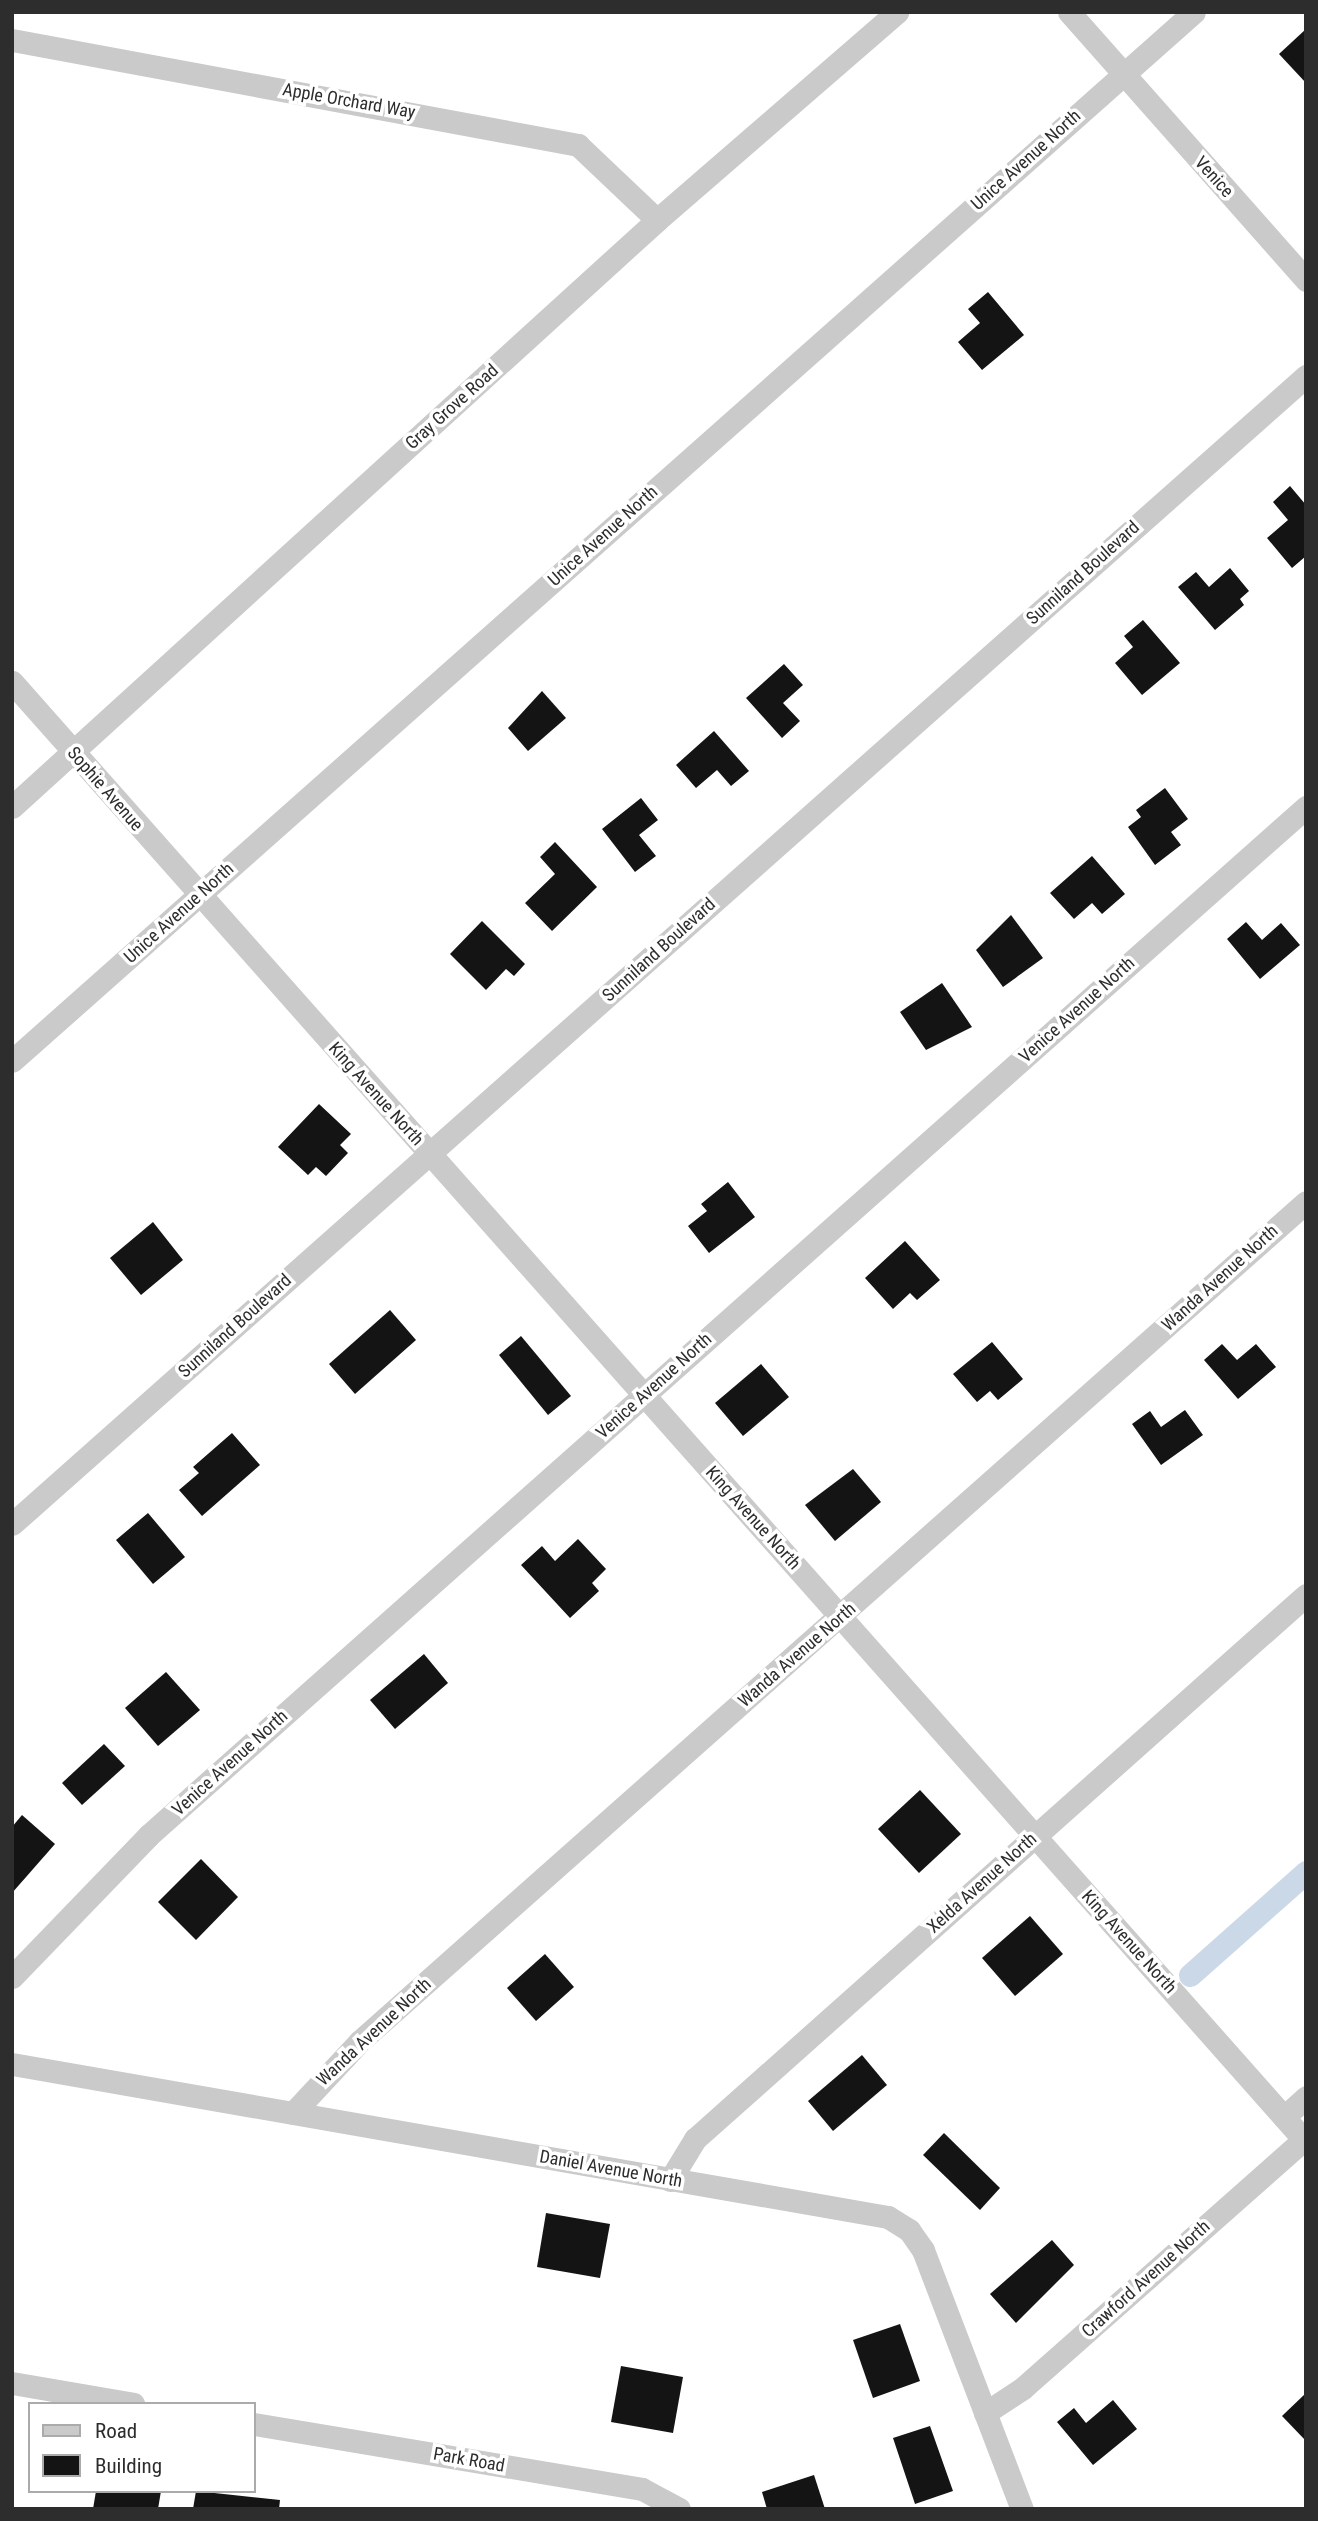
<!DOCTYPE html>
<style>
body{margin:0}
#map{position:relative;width:1318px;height:2521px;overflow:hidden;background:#fff;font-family:"Roboto Condensed",sans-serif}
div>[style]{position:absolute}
.canal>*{height:23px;margin:-11.5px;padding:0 11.5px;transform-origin:11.5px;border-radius:11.5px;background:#cad8e7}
.building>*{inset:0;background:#141414}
.minor>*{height:23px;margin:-11.5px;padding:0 11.5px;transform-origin:11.5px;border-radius:11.5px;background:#cacaca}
span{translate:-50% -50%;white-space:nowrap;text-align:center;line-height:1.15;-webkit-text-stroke:7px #fff;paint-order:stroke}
.street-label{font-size:18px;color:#2d2d2d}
.frame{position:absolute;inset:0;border:14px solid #2d2d2d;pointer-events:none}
.legend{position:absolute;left:28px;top:2402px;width:228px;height:91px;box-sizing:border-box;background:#fff;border:2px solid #ababab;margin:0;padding:9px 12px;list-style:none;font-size:21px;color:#2d2d2d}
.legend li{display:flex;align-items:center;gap:14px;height:35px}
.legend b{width:35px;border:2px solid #ababab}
</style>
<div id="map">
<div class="canal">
<div style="left:1190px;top:1975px;width:155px;rotate:-41.6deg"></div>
</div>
<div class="building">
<div style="clip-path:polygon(1306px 29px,1306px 83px,1279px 54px)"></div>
<div style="clip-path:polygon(988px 292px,1024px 335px,982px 370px,958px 342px,980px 323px,968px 309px)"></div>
<div style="clip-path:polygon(1290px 486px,1306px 505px,1306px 556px,1292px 568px,1267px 538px,1288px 520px,1273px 502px)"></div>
<div style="clip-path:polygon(1230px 568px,1249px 591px,1240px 599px,1244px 605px,1215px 630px,1178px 587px,1196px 572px,1209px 587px)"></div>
<div style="clip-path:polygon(1143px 620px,1180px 663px,1142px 695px,1115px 663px,1133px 647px,1124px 636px)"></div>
<div style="clip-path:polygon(784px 664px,803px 685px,783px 703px,800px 721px,782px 738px,746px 698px)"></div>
<div style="clip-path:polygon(542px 691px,566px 718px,528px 751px,508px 728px)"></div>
<div style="clip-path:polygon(714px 731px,749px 771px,731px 786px,717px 770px,696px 788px,676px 765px)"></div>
<div style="clip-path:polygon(1165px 788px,1188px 819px,1171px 832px,1181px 845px,1155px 865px,1128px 827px,1141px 817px,1136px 810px)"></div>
<div style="clip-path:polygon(641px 798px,658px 820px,639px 835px,656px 856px,635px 872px,602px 829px)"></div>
<div style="clip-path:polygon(555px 842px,597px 887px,552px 931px,525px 903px,555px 874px,540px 857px)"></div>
<div style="clip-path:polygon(1092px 856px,1125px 894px,1102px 914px,1092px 903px,1074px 919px,1050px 893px)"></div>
<div style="clip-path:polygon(1011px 915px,1043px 958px,1003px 987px,976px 950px)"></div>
<div style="clip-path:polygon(482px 921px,525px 964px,514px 976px,506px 969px,486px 990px,450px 954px)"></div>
<div style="clip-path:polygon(1246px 922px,1262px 940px,1281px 923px,1300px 945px,1260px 979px,1227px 939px)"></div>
<div style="clip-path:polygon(942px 983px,972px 1027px,926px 1050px,900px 1012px)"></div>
<div style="clip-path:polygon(319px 1104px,351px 1134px,340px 1145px,348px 1153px,326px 1176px,316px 1167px,308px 1175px,278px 1147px)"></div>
<div style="clip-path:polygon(728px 1182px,755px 1217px,709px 1253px,688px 1226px,707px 1211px,701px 1204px)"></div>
<div style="clip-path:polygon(153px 1222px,183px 1260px,141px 1295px,110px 1258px)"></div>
<div style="clip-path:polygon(905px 1241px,940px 1280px,917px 1300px,910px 1293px,893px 1309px,865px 1278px)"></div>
<div style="clip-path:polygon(390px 1310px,416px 1340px,355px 1394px,329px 1364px)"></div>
<div style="clip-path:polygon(521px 1336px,571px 1396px,548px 1415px,499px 1355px)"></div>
<div style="clip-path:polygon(992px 1342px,1023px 1379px,998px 1400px,990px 1391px,977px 1402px,953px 1374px)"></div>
<div style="clip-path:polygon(1222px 1344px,1237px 1360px,1256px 1344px,1276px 1367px,1238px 1399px,1204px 1360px)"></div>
<div style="clip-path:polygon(761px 1364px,789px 1397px,743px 1436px,715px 1403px)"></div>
<div style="clip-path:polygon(1185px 1410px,1203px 1435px,1161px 1465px,1132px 1424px,1150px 1411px,1161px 1427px)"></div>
<div style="clip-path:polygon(232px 1433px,260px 1465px,202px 1516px,179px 1490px,199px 1473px,193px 1467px)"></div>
<div style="clip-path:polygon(853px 1469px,881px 1502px,835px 1541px,805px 1505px)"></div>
<div style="clip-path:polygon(148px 1513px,185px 1557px,153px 1584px,116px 1540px)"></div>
<div style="clip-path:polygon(578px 1539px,606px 1569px,592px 1583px,599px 1591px,570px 1618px,521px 1565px,542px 1546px,555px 1561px)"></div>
<div style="clip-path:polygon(424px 1654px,448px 1683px,395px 1729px,370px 1700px)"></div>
<div style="clip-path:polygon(166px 1672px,200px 1710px,158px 1746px,125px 1708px)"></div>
<div style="clip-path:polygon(104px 1744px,125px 1766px,82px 1805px,62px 1783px)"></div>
<div style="clip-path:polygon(920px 1790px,961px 1834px,919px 1873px,878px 1829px)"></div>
<div style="clip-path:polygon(22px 1815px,55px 1844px,12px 1893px,12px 1827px)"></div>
<div style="clip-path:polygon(201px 1859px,238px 1897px,196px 1940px,158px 1902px)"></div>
<div style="clip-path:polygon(1030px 1916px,1063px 1954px,1015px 1996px,982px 1958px)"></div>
<div style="clip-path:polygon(545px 1954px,574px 1987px,536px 2021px,507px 1988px)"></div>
<div style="clip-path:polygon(862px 2055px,887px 2085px,833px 2131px,808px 2101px)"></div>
<div style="clip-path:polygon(944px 2133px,1000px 2188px,980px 2210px,923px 2155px)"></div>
<div style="clip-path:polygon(546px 2213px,610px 2224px,600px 2278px,537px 2267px)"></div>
<div style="clip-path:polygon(1052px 2240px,1074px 2265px,1016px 2323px,990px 2294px)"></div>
<div style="clip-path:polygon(900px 2324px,920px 2381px,873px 2398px,853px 2340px)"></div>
<div style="clip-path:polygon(621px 2366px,683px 2377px,673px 2433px,611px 2422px)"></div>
<div style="clip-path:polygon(1306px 2393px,1306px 2441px,1282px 2416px)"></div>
<div style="clip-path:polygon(1113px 2400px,1137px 2429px,1093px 2465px,1057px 2422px,1074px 2408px,1086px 2423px)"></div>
<div style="clip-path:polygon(930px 2426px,953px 2491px,915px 2504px,893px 2438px)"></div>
<div style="clip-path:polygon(814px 2475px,825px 2509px,767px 2509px,762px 2492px)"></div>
<div style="clip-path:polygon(96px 2491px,161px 2491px,158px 2509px,93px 2509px)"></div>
<div style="clip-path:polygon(196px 2491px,280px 2500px,279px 2509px,193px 2509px)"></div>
</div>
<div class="minor">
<div style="left:1069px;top:12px;width:358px;rotate:48.5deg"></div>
<div style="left:12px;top:40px;width:576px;rotate:10.51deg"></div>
<div style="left:578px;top:145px;width:109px;rotate:43.5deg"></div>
<div style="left:12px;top:682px;width:1951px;rotate:48.45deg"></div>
<div style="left:12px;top:807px;width:872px;rotate:-42.3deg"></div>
<div style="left:657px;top:220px;width:318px;rotate:-40.9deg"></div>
<div style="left:12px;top:1061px;width:1580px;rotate:-41.59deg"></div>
<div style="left:12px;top:1524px;width:1730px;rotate:-41.58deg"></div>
<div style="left:12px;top:1977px;width:197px;rotate:-46deg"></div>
<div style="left:149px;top:1835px;width:1548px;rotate:-41.62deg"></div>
<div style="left:12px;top:2064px;width:889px;rotate:9.91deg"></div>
<div style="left:888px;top:2217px;width:25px;rotate:32deg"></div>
<div style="left:909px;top:2230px;width:24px;rotate:55deg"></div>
<div style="left:923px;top:2250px;width:277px;rotate:69.1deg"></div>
<div style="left:293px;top:2113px;width:98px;rotate:-47.1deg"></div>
<div style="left:360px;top:2041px;width:1264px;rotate:-41.57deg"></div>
<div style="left:1284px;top:2117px;width:30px;rotate:-42deg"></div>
<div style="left:670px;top:2180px;width:48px;rotate:-58.6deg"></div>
<div style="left:695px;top:2139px;width:818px;rotate:-41.68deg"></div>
<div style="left:12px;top:2383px;width:123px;rotate:9.8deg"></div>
<div style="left:985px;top:2413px;width:45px;rotate:-33.3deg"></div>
<div style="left:1023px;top:2388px;width:374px;rotate:-41.5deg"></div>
<div style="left:254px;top:2424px;width:393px;rotate:9.5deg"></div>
<div style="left:642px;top:2489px;width:42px;rotate:28.4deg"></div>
</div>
<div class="street-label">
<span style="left:349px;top:101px;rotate:10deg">Apple Orchard Way</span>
<span style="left:1026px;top:160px;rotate:-42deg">Unice Avenue North</span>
<span style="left:1214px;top:177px;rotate:48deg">Venice</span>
<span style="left:452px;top:407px;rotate:-42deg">Gray Grove Road</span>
<span style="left:603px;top:536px;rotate:-42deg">Unice Avenue North</span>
<span style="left:1083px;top:573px;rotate:-42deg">Sunniland Boulevard</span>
<span style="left:105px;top:789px;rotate:49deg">Sophie Avenue</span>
<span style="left:179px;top:913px;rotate:-42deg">Unice Avenue North</span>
<span style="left:659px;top:950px;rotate:-42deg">Sunniland Boulevard</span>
<span style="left:1077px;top:1010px;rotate:-42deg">Venice Avenue North</span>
<span style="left:376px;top:1094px;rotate:48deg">King Avenue North</span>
<span style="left:1220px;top:1278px;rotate:-42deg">Wanda Avenue North</span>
<span style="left:235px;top:1326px;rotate:-42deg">Sunniland Boulevard</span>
<span style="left:654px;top:1386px;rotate:-42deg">Venice Avenue North</span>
<span style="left:753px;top:1518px;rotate:48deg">King Avenue North</span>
<span style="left:797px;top:1655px;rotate:-41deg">Wanda Avenue North</span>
<span style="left:230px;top:1763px;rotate:-42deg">Venice Avenue North</span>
<span style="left:982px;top:1883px;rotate:-42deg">Xelda Avenue North</span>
<span style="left:1129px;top:1942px;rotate:48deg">King Avenue North</span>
<span style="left:374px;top:2032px;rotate:-43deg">Wanda Avenue North</span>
<span style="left:611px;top:2169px;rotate:10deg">Daniel Avenue North</span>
<span style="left:1146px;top:2279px;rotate:-42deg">Crawford Avenue North</span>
<span style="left:469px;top:2460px;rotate:10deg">Park Road</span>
</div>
<div class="frame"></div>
<ul class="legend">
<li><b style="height:9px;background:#cacaca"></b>Road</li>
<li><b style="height:19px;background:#141414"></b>Building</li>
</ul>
</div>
